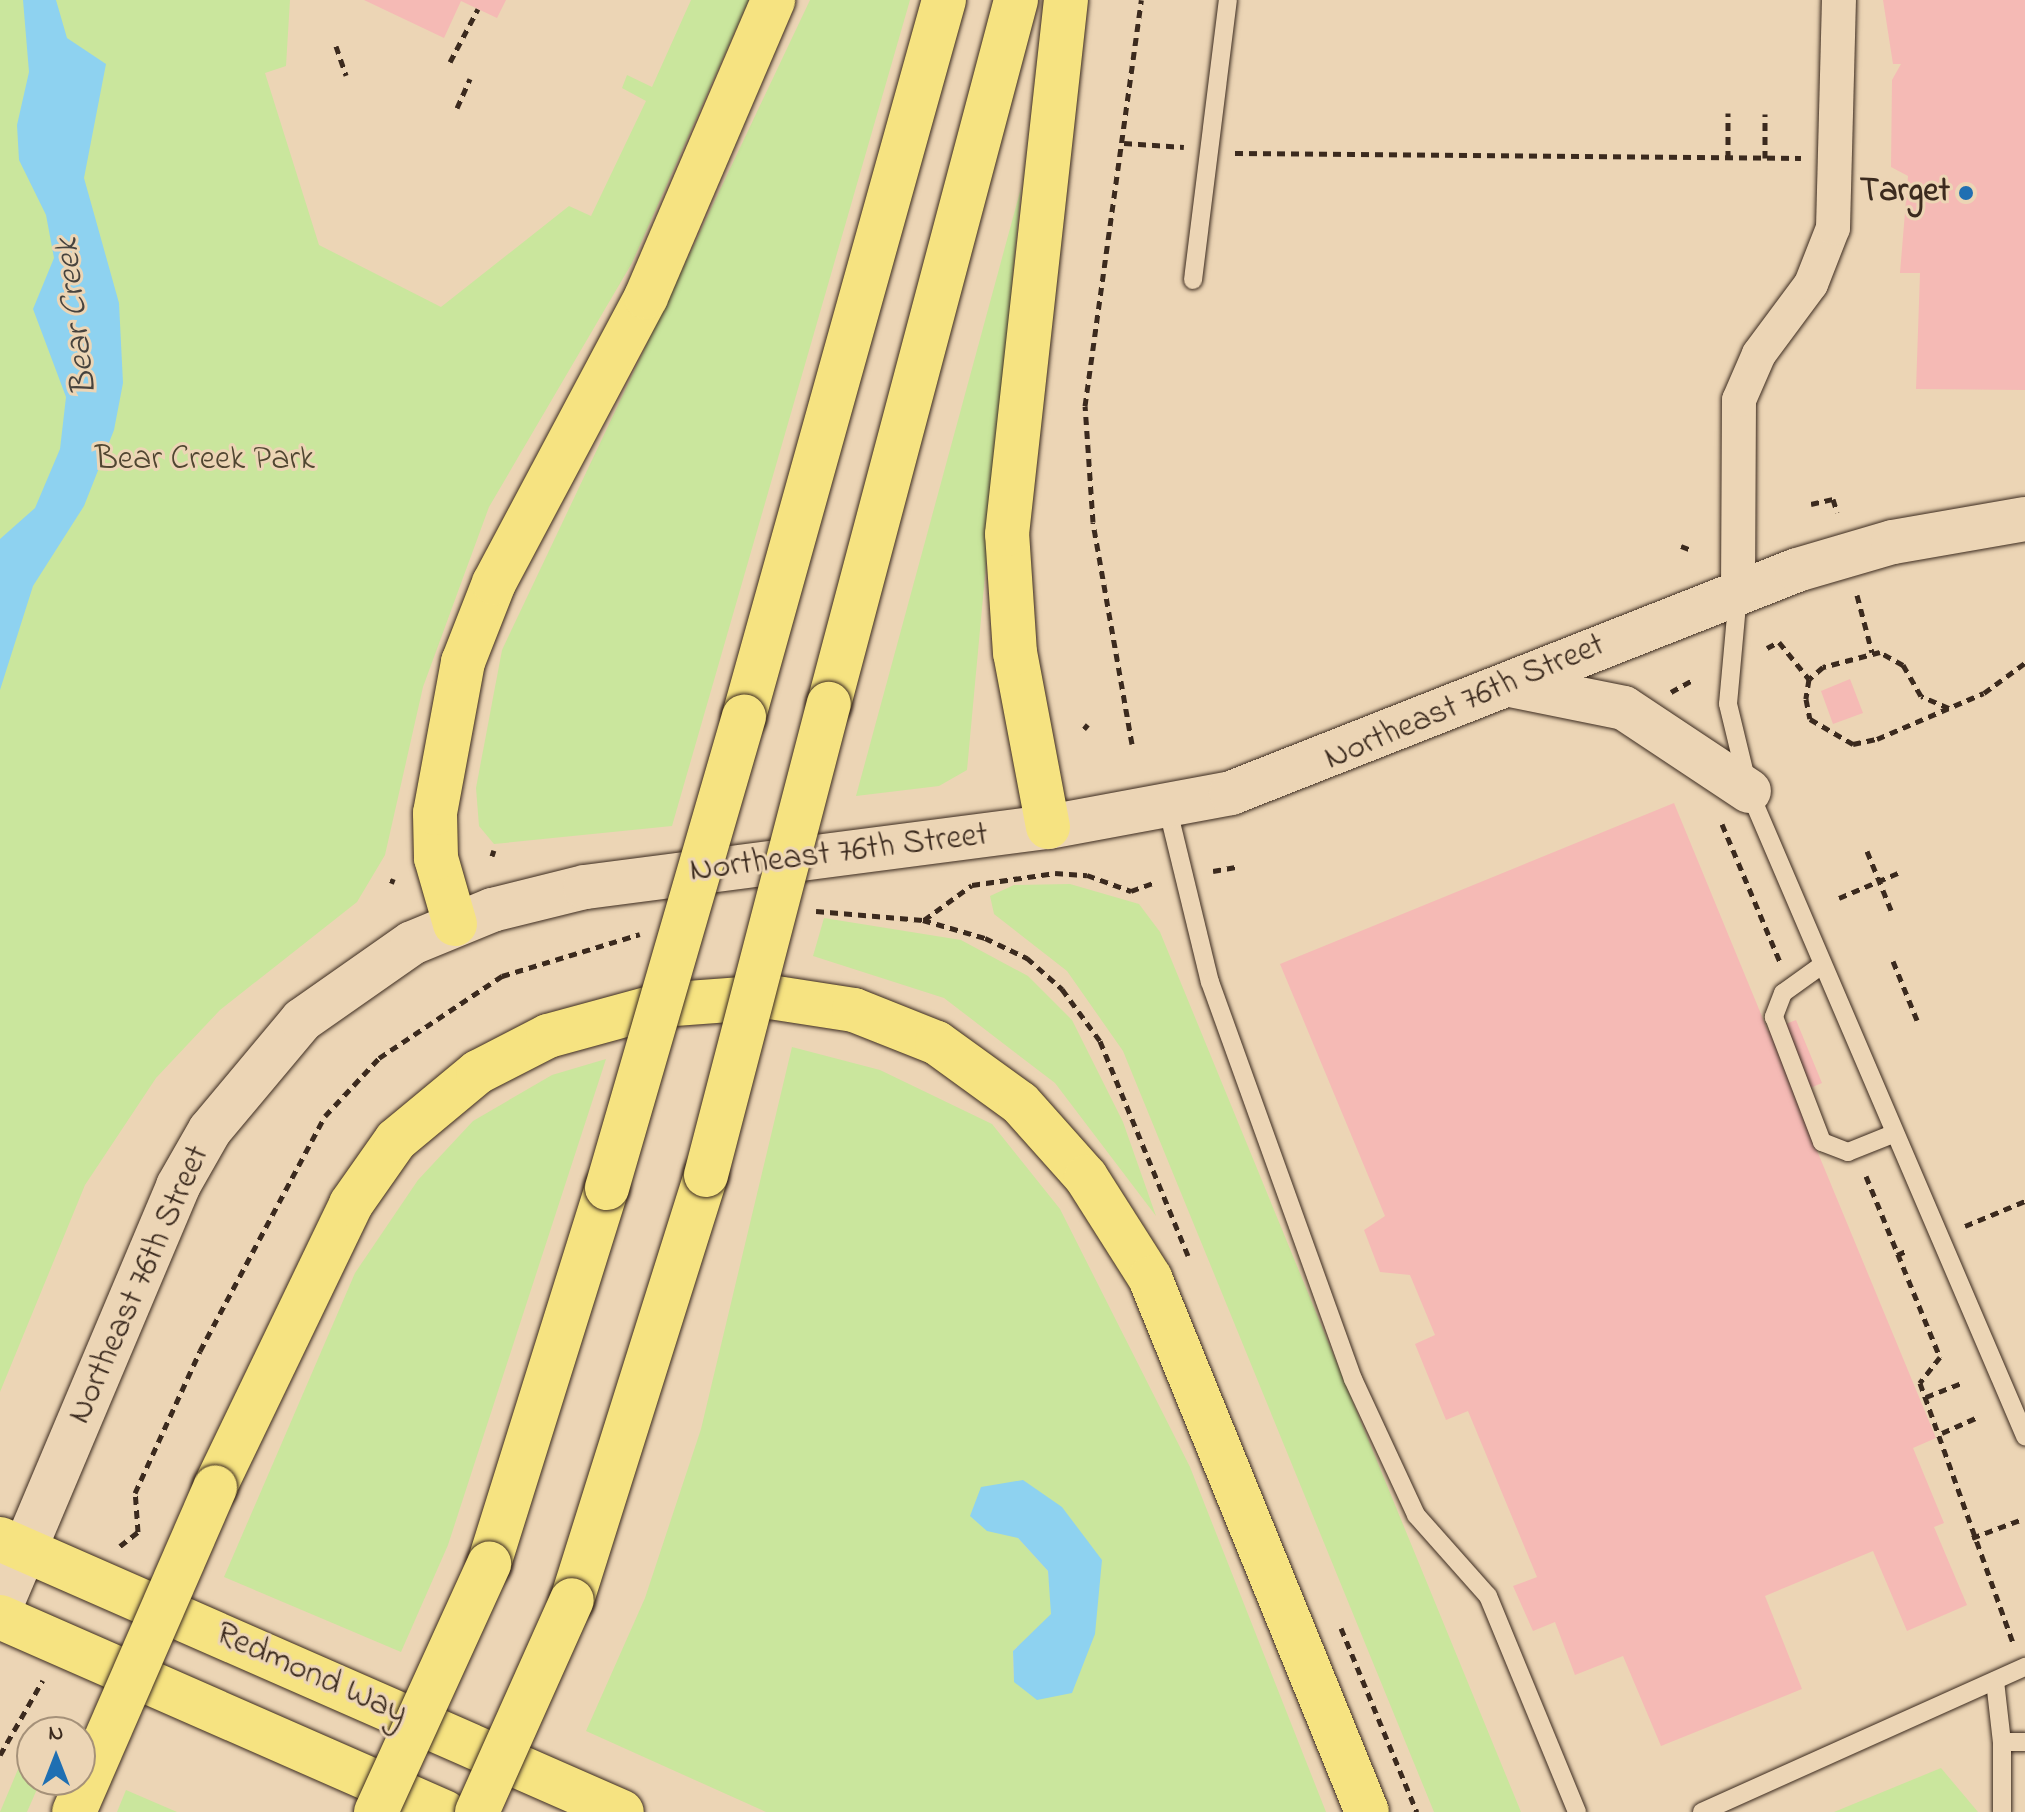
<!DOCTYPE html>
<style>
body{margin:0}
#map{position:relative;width:2025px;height:1812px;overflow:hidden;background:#ecd5b5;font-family:"Indie Flower",sans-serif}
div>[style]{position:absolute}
.green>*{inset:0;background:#cae69d}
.water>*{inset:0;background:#8ed2f0}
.building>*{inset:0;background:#f5bab5}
.path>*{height:5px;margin-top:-2.5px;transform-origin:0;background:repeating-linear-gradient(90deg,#3b2a1e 0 8px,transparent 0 14px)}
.roads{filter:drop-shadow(0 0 2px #3b2a1e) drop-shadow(0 0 2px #3b2a1e)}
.lane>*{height:18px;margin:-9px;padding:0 9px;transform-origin:9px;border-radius:9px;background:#ecd5b5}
.street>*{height:34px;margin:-17px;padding:0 17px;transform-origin:17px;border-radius:17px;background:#ecd5b5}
.secondary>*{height:44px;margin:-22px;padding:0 22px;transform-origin:22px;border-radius:22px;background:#ecd5b5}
.primary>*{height:44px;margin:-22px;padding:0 22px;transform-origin:22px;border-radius:22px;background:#f6e381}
.highway>*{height:44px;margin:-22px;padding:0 22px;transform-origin:22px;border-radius:22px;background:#f6e381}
.bridges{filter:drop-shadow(0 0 2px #3b2a1e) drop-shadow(0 0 2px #3b2a1e)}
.highway-bridge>*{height:44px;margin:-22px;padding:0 22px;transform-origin:22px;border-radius:22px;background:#f6e381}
.dots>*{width:22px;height:22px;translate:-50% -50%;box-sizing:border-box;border:4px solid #ecd5b5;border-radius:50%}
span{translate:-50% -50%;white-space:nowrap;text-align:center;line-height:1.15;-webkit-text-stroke:6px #ecd5b5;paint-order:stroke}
.poi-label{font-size:34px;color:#3b2a1e;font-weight:700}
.right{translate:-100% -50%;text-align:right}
.park-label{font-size:34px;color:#504631}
.street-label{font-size:34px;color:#3b2a1e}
.water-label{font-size:36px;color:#47433e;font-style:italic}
.north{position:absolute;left:16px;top:1716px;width:80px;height:80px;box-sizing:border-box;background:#ecd5b5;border:2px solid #a59179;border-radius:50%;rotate:0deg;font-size:22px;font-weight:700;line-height:32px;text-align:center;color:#3b2a1e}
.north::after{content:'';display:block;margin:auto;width:28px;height:36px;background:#1f6fb2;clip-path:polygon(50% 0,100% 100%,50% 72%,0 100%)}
</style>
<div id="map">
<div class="green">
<div style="clip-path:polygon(0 0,290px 0,286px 66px,265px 73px,319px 245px,441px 307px,569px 206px,591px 216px,646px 101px,622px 88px,627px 75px,652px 87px,691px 0,749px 0,632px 263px,489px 507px,423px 687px,385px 855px,357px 902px,220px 1010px,156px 1078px,85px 1185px,0 1392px)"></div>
<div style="clip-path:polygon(810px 0,910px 0,672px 826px,494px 844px,479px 826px,476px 788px,502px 650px)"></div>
<div style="clip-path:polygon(1021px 188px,967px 770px,939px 786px,856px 796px)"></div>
<div style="clip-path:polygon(1070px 884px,1139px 904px,1160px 932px,1521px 1812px,1434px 1812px,1123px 1051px,1067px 971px,994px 914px,990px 896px,1014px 885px)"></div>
<div style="clip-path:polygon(824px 918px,961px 940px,1028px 976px,1072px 1020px,1123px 1122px,1156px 1216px,1055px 1083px,944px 998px,813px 956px)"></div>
<div style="clip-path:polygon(evenodd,792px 1047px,880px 1070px,992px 1124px,1060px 1209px,1190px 1467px,1326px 1812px,766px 1812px,586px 1731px,645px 1598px,701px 1429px,792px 1047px,1018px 1538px,1102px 1560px,1014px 1682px,1013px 1651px,1052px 1614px,1048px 1571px,1018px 1538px)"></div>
<div style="clip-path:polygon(606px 1059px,448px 1545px,401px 1652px,224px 1577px,355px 1273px,418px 1180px,473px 1121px,552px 1075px)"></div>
<div style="clip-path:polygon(32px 1736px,32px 1780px,41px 1780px,27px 1812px,0 1812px)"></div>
<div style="clip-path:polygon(1941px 1768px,1978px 1812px,1834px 1812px)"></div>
<div style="clip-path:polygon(126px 1790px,177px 1812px,117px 1812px)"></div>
</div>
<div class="water">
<div style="clip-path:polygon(23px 0,56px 0,67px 38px,106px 64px,84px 178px,119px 303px,123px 383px,114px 430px,84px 506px,33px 586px,0 690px,0 539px,35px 508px,60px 449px,66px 397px,33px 309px,54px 258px,46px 215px,19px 160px,17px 125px,29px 72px)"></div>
<div style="clip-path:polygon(1023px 1480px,1062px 1507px,1102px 1560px,1095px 1634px,1072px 1693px,1037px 1700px,1014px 1682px,1013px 1651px,1051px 1614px,1048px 1571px,1018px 1538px,987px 1531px,970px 1516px,981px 1487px)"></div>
</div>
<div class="building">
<div style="clip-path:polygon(364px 0,506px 0,497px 18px,461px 1px,444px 38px)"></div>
<div style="clip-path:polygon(1883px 0,2025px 0,2025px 390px,1916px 389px,1920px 273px,1900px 273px,1908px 176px,1891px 167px,1892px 80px,1901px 64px,1893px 64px)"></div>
<div style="clip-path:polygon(1850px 679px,1863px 713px,1833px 724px,1821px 691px)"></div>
<div style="clip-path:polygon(1674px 803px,1768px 1031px,1796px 1020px,1822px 1083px,1794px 1095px,1936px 1438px,1913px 1448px,1944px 1523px,1934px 1527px,1967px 1605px,1907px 1631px,1873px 1551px,1765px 1596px,1802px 1689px,1661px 1746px,1623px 1656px,1575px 1675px,1555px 1622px,1533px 1631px,1513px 1586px,1537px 1577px,1468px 1411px,1446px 1420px,1415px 1344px,1435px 1335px,1410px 1275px,1380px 1272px,1364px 1230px,1385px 1216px,1280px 964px)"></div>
</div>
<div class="path">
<div style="left:336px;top:46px;width:31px;rotate:71deg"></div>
<div style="left:450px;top:62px;width:60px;rotate:-62.2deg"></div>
<div style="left:457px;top:108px;width:32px;rotate:-66deg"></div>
<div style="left:1124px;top:143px;width:60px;rotate:3.8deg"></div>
<div style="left:1235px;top:153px;width:566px;rotate:0.51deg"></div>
<div style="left:1728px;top:158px;width:45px;rotate:-90deg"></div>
<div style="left:1765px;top:158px;width:44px;rotate:-90deg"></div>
<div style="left:1811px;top:504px;width:23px;rotate:-13deg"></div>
<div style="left:1833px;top:499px;width:14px;rotate:73deg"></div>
<div style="left:1681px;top:546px;width:9px;rotate:21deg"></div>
<div style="left:1857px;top:595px;width:59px;rotate:75.3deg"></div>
<div style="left:1767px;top:648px;width:13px;rotate:-27deg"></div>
<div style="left:1779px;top:642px;width:48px;rotate:51deg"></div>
<div style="left:1671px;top:692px;width:23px;rotate:-29deg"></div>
<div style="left:1949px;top:708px;width:30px;rotate:-157deg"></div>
<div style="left:1921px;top:696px;width:36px;rotate:-120deg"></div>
<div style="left:1903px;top:665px;width:26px;rotate:-151deg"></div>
<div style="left:1880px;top:652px;width:59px;rotate:165.3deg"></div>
<div style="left:1823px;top:667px;width:18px;rotate:139deg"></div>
<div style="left:1809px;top:679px;width:20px;rotate:99deg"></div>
<div style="left:1806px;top:699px;width:20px;rotate:79deg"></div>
<div style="left:1810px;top:719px;width:50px;rotate:30.2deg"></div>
<div style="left:1853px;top:744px;width:25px;rotate:-12deg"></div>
<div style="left:1877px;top:739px;width:116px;rotate:-23.3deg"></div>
<div style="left:1984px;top:693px;width:51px;rotate:-36.2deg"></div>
<div style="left:1084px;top:729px;width:6px;rotate:-51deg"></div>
<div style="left:1132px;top:744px;width:225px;rotate:-100deg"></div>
<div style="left:1093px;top:522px;width:116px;rotate:-93.9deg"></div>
<div style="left:1085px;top:406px;width:410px;rotate:-82.1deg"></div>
<div style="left:1722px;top:824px;width:150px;rotate:67.2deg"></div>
<div style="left:1867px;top:851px;width:64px;rotate:67.9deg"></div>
<div style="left:492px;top:856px;width:6px;rotate:-72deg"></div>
<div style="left:1213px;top:871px;width:23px;rotate:-10deg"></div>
<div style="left:390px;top:880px;width:5px;rotate:22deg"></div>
<div style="left:1839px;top:898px;width:64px;rotate:-23deg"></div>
<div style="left:816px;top:911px;width:107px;rotate:4.8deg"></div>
<div style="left:923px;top:920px;width:65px;rotate:16.2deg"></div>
<div style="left:985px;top:938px;width:47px;rotate:25.5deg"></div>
<div style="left:1027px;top:958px;width:47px;rotate:41.5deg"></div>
<div style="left:1062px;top:989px;width:64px;rotate:53.8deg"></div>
<div style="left:1100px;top:1041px;width:232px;rotate:67.7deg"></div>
<div style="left:924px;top:920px;width:59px;rotate:-36.1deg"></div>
<div style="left:972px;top:885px;width:84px;rotate:-8.2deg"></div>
<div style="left:1055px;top:873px;width:32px;rotate:4deg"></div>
<div style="left:1087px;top:875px;width:47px;rotate:20deg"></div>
<div style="left:1131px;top:891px;width:27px;rotate:-20deg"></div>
<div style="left:1893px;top:961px;width:64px;rotate:67.9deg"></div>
<div style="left:1866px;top:1176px;width:196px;rotate:67.8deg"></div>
<div style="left:1940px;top:1357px;width:33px;rotate:128deg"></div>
<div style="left:1920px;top:1383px;width:276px;rotate:70.3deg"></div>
<div style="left:1965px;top:1226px;width:65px;rotate:-22.6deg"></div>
<div style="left:1897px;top:1255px;width:12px;rotate:-24deg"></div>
<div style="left:1926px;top:1397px;width:41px;rotate:-21.5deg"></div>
<div style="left:1942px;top:1433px;width:39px;rotate:-24deg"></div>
<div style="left:1972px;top:1538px;width:51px;rotate:-20.6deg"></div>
<div style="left:120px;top:1546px;width:23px;rotate:-38deg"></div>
<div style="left:138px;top:1532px;width:39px;rotate:-94deg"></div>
<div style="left:135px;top:1493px;width:156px;rotate:-65.4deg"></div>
<div style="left:200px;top:1351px;width:266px;rotate:-62deg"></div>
<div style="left:325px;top:1116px;width:79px;rotate:-47deg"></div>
<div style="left:379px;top:1058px;width:148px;rotate:-33.7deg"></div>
<div style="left:502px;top:976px;width:144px;rotate:-16.9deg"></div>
<div style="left:1341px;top:1628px;width:199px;rotate:67.6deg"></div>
<div style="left:0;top:1755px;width:86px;rotate:-60.2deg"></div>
</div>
<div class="roads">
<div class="lane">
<div style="left:1193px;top:280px;width:282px;rotate:-82.9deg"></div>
<div style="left:1738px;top:594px;width:110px;rotate:95.2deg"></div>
<div style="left:1728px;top:704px;width:89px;rotate:76.4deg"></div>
<div style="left:1749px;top:791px;width:702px;rotate:66.83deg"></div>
<div style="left:1167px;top:806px;width:181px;rotate:76.3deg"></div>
<div style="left:1210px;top:982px;width:422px;rotate:70.2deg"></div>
<div style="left:1353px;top:1379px;width:150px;rotate:65.1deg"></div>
<div style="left:1416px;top:1515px;width:108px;rotate:48.4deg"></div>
<div style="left:1488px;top:1596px;width:234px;rotate:67.6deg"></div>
<div style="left:1822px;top:965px;width:48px;rotate:144.3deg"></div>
<div style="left:1783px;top:993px;width:26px;rotate:111deg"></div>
<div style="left:1774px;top:1017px;width:134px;rotate:69deg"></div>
<div style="left:1822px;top:1142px;width:28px;rotate:21deg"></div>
<div style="left:1848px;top:1152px;width:48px;rotate:-21.8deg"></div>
<div style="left:1995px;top:1681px;width:61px;rotate:83.5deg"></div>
<div style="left:2002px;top:1742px;width:23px"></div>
<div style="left:1702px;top:1812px;width:354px;rotate:-24.2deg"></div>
<div style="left:2002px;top:1812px;width:70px;rotate:-90deg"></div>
</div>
<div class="street">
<div style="left:1738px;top:591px;width:191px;rotate:-89.7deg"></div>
<div style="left:1739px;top:400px;width:50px;rotate:-66.5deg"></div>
<div style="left:1759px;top:354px;width:87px;rotate:-53.4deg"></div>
<div style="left:1811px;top:284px;width:60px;rotate:-68.6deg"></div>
<div style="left:1833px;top:228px;width:228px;rotate:-88.5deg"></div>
</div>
<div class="secondary">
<div style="left:1510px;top:685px;width:116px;rotate:11.4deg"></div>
<div style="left:1624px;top:708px;width:150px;rotate:33.6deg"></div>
<div style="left:0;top:1608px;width:458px;rotate:-67.1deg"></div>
<div style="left:178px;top:1186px;width:64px;rotate:-60.3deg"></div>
<div style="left:210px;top:1130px;width:143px;rotate:-50.1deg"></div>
<div style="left:302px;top:1020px;width:134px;rotate:-35deg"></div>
<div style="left:412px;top:943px;width:87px;rotate:-22.4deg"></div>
<div style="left:492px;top:910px;width:96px;rotate:-13.9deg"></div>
<div style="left:585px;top:887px;width:467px;rotate:-7.4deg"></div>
<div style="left:1048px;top:827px;width:186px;rotate:-10.5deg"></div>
<div style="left:1231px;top:793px;width:608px;rotate:-21.5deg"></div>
<div style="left:1797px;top:570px;width:100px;rotate:-16.3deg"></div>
<div style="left:1893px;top:542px;width:134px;rotate:-9.9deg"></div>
</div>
<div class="primary">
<div style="left:0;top:1539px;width:679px;rotate:23.7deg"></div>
<div style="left:0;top:1617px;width:486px;rotate:23.7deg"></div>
</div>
<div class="highway">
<div style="left:829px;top:704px;width:728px;rotate:-75.12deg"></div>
<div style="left:744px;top:716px;width:743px;rotate:-74.39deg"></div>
<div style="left:1048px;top:827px;width:177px;rotate:-100.7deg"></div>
<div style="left:1015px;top:653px;width:119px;rotate:-93.8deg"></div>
<div style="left:1007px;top:534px;width:537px;rotate:-83.7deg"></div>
<div style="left:455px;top:924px;width:69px;rotate:-106.1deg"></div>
<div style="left:436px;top:858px;width:45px;rotate:-91.3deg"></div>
<div style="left:435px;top:813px;width:154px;rotate:-79.5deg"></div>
<div style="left:463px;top:662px;width:85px;rotate:-68.6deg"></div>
<div style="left:494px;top:583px;width:324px;rotate:-62deg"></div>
<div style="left:646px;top:297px;width:323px;rotate:-66.8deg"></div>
<div style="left:215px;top:1487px;width:314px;rotate:-64.3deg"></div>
<div style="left:351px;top:1204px;width:78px;rotate:-54.9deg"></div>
<div style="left:396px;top:1140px;width:107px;rotate:-39.7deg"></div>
<div style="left:478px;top:1072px;width:79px;rotate:-27.2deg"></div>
<div style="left:548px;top:1036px;width:117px;rotate:-15.3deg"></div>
<div style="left:661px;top:1005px;width:109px;rotate:-4.2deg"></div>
<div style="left:770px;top:997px;width:85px;rotate:8.8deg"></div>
<div style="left:854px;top:1010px;width:89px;rotate:21.7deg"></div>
<div style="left:937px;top:1043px;width:102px;rotate:35.9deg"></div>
<div style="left:1020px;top:1103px;width:99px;rotate:48.3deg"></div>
<div style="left:1086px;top:1177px;width:120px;rotate:57.6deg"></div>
<div style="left:1150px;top:1278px;width:576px;rotate:67.88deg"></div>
<div style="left:489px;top:1564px;width:394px;rotate:-72.6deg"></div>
<div style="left:572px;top:1600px;width:446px;rotate:-72.5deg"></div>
</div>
</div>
<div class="bridges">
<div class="highway-bridge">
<div style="left:706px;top:1175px;width:487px;rotate:-75.4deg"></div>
<div style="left:607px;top:1188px;width:491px;rotate:-73.8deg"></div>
<div style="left:74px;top:1812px;width:354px;rotate:-66.5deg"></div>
<div style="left:376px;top:1812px;width:273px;rotate:-65.5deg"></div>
<div style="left:477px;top:1812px;width:232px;rotate:-65.9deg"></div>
</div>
</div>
<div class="dots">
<div style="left:1966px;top:193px;background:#1f6fb2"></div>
</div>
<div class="poi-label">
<span class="right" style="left:1950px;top:193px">Target</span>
</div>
<div class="park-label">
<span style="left:205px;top:461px">Bear Creek Park</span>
</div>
<div class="street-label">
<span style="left:1465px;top:703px;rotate:-23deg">Northeast 76th Street</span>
<span style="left:839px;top:854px;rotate:-7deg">Northeast 76th Street</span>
<span style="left:140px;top:1285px;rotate:-66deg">Northeast 76th Street</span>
<span style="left:311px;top:1675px;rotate:24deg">Redmond Way</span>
</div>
<div class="water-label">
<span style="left:77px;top:317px;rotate:-97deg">Bear Creek</span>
</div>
<div class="north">N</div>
</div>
